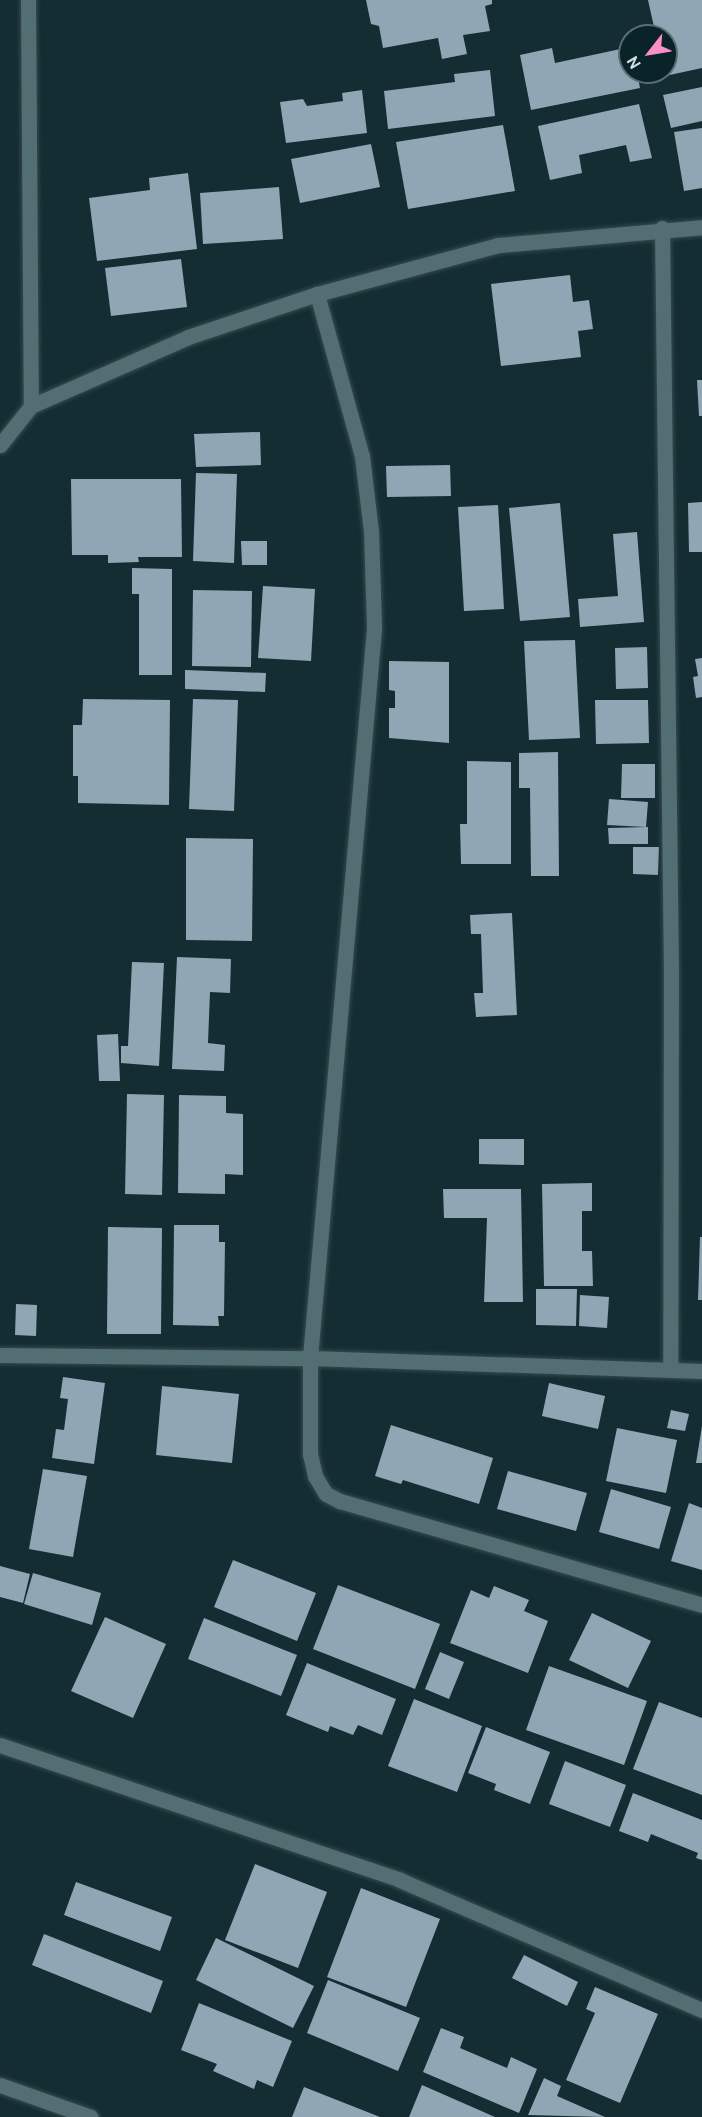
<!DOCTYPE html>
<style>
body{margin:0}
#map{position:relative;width:702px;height:2117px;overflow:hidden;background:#142d32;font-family:Cabin,sans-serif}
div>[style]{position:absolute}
.building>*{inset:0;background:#91a6b5}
.roads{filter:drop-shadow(0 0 2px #364a4e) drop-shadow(0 0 2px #364a4e)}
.minor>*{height:15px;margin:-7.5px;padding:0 7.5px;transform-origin:7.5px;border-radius:7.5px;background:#536e73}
span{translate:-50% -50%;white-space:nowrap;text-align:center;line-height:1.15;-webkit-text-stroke:6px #0a2328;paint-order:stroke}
.north{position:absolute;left:618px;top:24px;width:60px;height:60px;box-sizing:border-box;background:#0a2328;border:2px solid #5a6e72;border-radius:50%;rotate:239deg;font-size:16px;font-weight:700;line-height:24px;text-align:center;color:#d1dfe2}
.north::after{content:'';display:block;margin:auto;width:21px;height:27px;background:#fa8fc7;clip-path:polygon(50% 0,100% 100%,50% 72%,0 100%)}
</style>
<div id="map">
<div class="building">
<div style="clip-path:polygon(366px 0,492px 0,492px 4px,485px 6px,490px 31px,463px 35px,467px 54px,442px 59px,438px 38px,383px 48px,379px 26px,371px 24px)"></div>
<div style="clip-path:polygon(648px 0,702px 0,702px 68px,665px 76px,666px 36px,656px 36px)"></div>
<div style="clip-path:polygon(630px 47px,630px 72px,637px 72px,640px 88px,531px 110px,520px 55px,552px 48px,555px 63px)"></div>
<div style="clip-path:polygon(490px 70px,495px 116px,388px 129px,384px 91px,455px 82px,454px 74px)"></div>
<div style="clip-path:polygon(702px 87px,702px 121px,671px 128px,663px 95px)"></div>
<div style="clip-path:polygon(362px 90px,367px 133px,286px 143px,280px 102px,303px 99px,307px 106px,343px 101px,342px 93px)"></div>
<div style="clip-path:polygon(639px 104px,652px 158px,630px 162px,626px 145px,579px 155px,582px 173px,550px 180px,538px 126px)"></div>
<div style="clip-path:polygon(503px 125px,515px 191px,408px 209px,396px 142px)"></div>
<div style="clip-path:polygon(702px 128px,702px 188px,684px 191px,674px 132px)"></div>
<div style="clip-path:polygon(371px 144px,380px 187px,300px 203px,291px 159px)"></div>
<div style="clip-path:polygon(188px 173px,197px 249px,97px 261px,89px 198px,150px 190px,149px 178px)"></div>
<div style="clip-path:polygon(279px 187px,283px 239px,203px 244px,200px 193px)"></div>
<div style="clip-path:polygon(181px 259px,187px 307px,111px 316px,105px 268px)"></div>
<div style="clip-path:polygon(570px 275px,573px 302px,589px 300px,593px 329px,578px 331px,581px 357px,501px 366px,491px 284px)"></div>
<div style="clip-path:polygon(697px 380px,702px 380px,702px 416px,699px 416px)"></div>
<div style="clip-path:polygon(260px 432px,261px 465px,196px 467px,194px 434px)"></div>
<div style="clip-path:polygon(450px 465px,451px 496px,387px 497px,386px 466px)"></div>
<div style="clip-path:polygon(196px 473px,237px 474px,234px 563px,193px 561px)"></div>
<div style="clip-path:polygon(71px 479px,181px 479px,182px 557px,138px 557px,139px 562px,108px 563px,108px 555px,72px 555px)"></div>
<div style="clip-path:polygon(702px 502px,702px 552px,689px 552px,688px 503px)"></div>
<div style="clip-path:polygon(560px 503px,570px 617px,520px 621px,509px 508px)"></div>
<div style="clip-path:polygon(498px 505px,504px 609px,464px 611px,458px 507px)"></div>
<div style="clip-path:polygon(637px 532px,644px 622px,580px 627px,578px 599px,618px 596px,613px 534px)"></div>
<div style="clip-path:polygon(241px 541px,267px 541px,267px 565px,242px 565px)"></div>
<div style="clip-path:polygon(132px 568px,172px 569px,172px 675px,139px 675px,139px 594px,132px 594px)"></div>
<div style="clip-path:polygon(263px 586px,315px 589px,311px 661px,258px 658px)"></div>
<div style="clip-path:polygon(193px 590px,252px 591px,251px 667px,192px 666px)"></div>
<div style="clip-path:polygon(575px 640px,580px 738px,529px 740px,524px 641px)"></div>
<div style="clip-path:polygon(647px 647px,648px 688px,616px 689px,615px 648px)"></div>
<div style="clip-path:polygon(702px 658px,702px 697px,696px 698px,693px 677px,698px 676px,695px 659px)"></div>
<div style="clip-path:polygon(389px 661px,449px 662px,449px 743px,389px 738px,389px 708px,395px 708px,395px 691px,389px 690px)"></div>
<div style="clip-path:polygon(185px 670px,266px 673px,265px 692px,185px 689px)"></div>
<div style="clip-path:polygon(83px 699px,170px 700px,169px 805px,78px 803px,78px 776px,73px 776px,73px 725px,82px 725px)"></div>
<div style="clip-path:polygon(193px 699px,238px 700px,234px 811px,189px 809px)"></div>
<div style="clip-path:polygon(595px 700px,648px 700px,649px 743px,596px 744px)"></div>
<div style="clip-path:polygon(558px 752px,559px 876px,531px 876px,530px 788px,519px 788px,519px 753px)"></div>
<div style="clip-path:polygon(467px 761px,511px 762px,511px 864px,461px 864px,460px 824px,467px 824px)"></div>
<div style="clip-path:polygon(622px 764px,655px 764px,655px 798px,621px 798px)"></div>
<div style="clip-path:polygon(609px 799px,648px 802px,646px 827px,607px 825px)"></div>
<div style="clip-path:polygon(648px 827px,648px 844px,609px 844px,608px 828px)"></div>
<div style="clip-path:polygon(186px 838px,253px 839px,252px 941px,186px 940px)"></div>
<div style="clip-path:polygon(633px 847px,659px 847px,658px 875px,633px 874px)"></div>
<div style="clip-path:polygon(512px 913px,517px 1015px,476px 1017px,474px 993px,483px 993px,481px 934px,471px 934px,470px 915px)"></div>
<div style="clip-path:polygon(177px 957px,231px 959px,230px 993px,210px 992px,208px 1043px,225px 1045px,224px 1071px,172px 1069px)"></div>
<div style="clip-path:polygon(132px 962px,164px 963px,159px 1066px,121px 1063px,121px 1046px,128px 1046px)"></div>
<div style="clip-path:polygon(118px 1034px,120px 1081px,99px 1081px,97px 1035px)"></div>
<div style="clip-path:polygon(127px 1094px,164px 1095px,162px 1195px,125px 1194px)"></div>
<div style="clip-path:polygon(179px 1095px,226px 1096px,226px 1113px,243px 1114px,243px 1175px,225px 1174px,225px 1194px,178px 1193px)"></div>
<div style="clip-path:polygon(479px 1139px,524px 1139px,524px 1165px,479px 1164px)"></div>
<div style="clip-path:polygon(592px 1183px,592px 1211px,582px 1211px,582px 1251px,592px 1251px,593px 1286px,544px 1286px,542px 1184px)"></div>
<div style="clip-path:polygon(443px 1189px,521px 1189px,523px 1302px,484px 1302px,487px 1218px,444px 1218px)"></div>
<div style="clip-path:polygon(174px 1225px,219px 1225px,219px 1242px,225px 1242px,224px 1316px,218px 1316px,219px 1326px,173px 1325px)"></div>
<div style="clip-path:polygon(108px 1227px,162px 1228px,161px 1334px,107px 1334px)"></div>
<div style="clip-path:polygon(700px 1237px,702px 1237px,702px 1300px,698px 1300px)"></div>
<div style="clip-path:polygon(536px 1289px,577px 1289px,576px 1326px,536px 1325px)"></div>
<div style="clip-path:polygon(580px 1295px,609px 1297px,607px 1328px,579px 1326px)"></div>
<div style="clip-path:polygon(16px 1304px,37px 1305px,36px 1336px,15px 1335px)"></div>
<div style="clip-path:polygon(63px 1377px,105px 1383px,94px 1464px,52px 1458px,56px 1429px,64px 1430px,68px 1399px,60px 1398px)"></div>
<div style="clip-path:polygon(549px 1383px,605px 1396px,598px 1429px,542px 1416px)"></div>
<div style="clip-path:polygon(162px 1386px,239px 1394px,232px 1463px,156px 1455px)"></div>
<div style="clip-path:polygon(671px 1410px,689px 1414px,685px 1431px,667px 1428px)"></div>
<div style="clip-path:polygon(391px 1425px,493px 1458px,479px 1504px,403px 1480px,401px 1484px,375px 1476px)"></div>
<div style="clip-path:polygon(702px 1426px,702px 1463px,696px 1463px)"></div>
<div style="clip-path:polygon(617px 1428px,677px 1440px,666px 1493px,606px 1481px)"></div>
<div style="clip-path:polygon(43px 1469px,87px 1476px,73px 1557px,29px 1549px)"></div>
<div style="clip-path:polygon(508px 1471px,587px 1493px,576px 1531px,497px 1509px)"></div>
<div style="clip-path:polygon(611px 1489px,671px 1507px,659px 1549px,599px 1532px)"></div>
<div style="clip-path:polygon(689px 1503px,702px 1508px,702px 1570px,671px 1561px)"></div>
<div style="clip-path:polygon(233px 1560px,316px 1593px,297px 1641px,214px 1607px)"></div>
<div style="clip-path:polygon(0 1566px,30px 1574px,23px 1603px,0 1597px)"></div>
<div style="clip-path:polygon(33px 1573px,101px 1593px,92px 1625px,24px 1604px)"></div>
<div style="clip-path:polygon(338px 1585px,440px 1624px,415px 1689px,313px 1649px)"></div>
<div style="clip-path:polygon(494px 1586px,529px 1600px,524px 1611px,548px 1621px,528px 1673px,450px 1643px,471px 1590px,489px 1598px)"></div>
<div style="clip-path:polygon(592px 1613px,651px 1641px,628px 1688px,569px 1660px)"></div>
<div style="clip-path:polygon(105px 1617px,166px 1644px,133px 1718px,71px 1691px)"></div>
<div style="clip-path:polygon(204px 1618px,297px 1655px,281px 1696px,188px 1659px)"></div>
<div style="clip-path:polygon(440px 1652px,464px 1662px,449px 1699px,425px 1689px)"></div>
<div style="clip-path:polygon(307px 1663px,396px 1699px,382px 1735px,358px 1725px,353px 1735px,330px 1726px,328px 1732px,286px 1715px)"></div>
<div style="clip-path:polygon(549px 1666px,647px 1701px,624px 1765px,526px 1730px)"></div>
<div style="clip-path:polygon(414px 1699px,482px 1726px,457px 1792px,388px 1766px)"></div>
<div style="clip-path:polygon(659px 1702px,702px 1718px,702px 1795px,633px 1769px)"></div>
<div style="clip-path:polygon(486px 1727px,550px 1752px,530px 1804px,494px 1790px,496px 1784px,468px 1773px)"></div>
<div style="clip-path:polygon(565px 1761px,626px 1785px,610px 1827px,549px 1804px)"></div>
<div style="clip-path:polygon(633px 1793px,702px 1820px,702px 1860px,696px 1858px,698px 1853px,651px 1834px,648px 1842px,619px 1831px)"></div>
<div style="clip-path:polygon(255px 1864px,327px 1892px,298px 1968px,225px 1940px)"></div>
<div style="clip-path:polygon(76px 1882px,172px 1917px,160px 1951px,64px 1915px)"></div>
<div style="clip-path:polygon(361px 1888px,440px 1919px,406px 2007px,327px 1977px)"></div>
<div style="clip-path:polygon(44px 1934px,163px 1981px,151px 2013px,32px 1965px)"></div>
<div style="clip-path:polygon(216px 1938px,314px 1986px,293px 2028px,196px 1980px)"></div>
<div style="clip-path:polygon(524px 1955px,578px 1982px,567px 2006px,512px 1978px)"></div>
<div style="clip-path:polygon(328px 1980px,420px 2018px,398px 2071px,307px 2033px)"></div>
<div style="clip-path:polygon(595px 1987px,658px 2014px,620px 2103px,566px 2080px,595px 2013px,586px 2009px)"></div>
<div style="clip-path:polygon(199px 2003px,292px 2041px,273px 2087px,257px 2080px,254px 2089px,213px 2071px,217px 2064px,181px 2050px)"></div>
<div style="clip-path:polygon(441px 2028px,464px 2037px,460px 2048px,507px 2068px,511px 2057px,537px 2069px,519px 2113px,423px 2072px)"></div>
<div style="clip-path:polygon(544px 2078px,561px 2086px,557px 2096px,605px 2117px,528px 2115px)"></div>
<div style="clip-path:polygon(422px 2085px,495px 2117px,409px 2117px)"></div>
<div style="clip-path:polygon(304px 2087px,380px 2117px,292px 2117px)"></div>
</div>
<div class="roads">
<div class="minor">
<div style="left:28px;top:0;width:406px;rotate:89.6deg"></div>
<div style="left:662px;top:228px;width:742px;rotate:89.31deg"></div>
<div style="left:671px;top:970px;width:400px;rotate:90.1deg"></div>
<div style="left:317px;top:294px;width:168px;rotate:74.5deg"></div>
<div style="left:362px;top:456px;width:76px;rotate:83.2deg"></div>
<div style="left:371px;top:531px;width:98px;rotate:88.2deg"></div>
<div style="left:374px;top:629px;width:732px;rotate:95.02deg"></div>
<div style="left:310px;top:1358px;width:96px;rotate:90deg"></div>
<div style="left:310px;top:1454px;width:23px;rotate:77deg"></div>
<div style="left:315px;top:1476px;width:21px;rotate:59deg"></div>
<div style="left:326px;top:1494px;width:16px;rotate:27deg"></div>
<div style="left:340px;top:1501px;width:377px;rotate:16deg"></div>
<div style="left:0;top:445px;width:50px;rotate:-51.5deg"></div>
<div style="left:31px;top:406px;width:171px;rotate:-23.7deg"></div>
<div style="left:188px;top:337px;width:136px;rotate:-18.4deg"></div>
<div style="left:317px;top:294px;width:188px;rotate:-15.1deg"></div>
<div style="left:498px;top:245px;width:205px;rotate:-5deg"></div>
<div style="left:0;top:1355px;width:310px;rotate:0.6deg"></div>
<div style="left:310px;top:1358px;width:392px;rotate:1.9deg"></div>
<div style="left:0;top:1745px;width:422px;rotate:18.6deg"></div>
<div style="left:400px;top:1880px;width:329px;rotate:23.3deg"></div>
<div style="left:0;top:2085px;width:96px;rotate:19.4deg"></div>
</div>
</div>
<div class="north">N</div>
</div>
